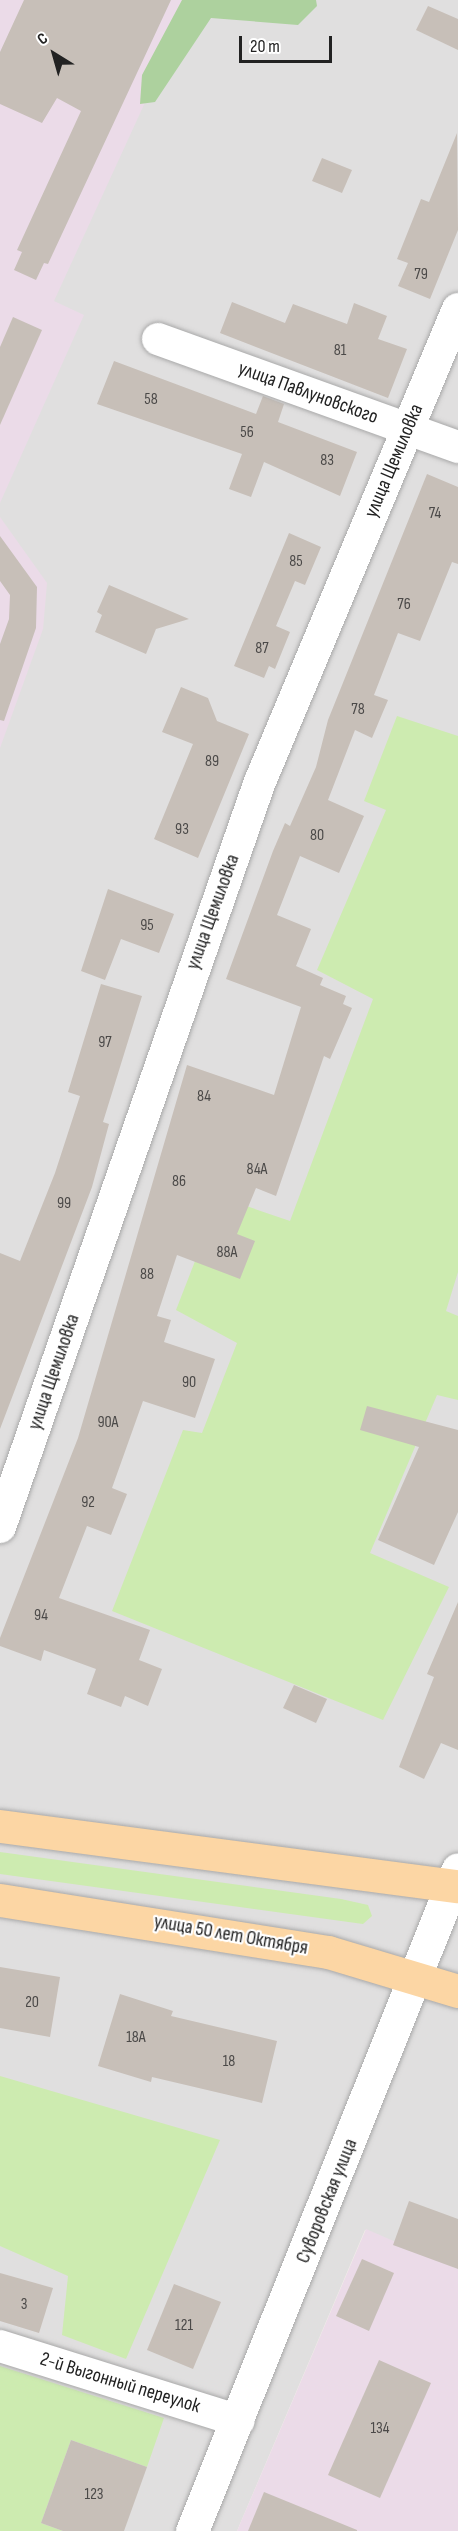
<!DOCTYPE html>
<meta charset="utf-8">
<style>
body{margin:0}
#map{position:relative;width:458px;height:2531px;overflow:hidden;background:#f2efe9;font-family:"Sofia Sans Condensed",sans-serif}
div>[style]{position:absolute}
.residential>*{inset:0;background:#e0dfdf}
.industrial>*{inset:0;background:#ebdbe8}
.grass>*{inset:0;background:#cdebb0}
.forest>*{inset:0;background:#add19e}
.building>*{inset:0;background:#c7bfb8}
.roads{filter:drop-shadow(0 0 2px #a9a9a9) drop-shadow(0 0 2px #a9a9a9)}
.minor>*{height:32px;margin:-16px;padding:0 16px;transform-origin:16px;border-radius:16px;background:#fff}
.tertiary>*{height:33px;margin:-16.5px;padding:0 16.5px;transform-origin:16.5px;border-radius:16.5px;background:#fff}
.primary>*{height:33px;margin:-16.5px;padding:0 16.5px;transform-origin:16.5px;border-radius:16.5px;background:#fcd6a4}
span{translate:-50% -50%;white-space:nowrap;text-align:center;line-height:1.15;-webkit-text-stroke:4.5px #fff;paint-order:stroke}
.number-label{font-size:16px;color:#4b4948}
.number-label span{-webkit-text-stroke-width:0}
.street-label{font-size:20px;color:#222}
.north{position:absolute;left:24px;top:24px;width:60px;height:60px;-webkit-text-stroke:4px #fff;paint-order:stroke;rotate:323deg;font-size:16px;font-weight:700;line-height:24px;text-align:center;color:#222}
.north::after{content:'';display:block;margin:auto;width:21px;height:27px;background:#222;clip-path:polygon(50% 0,100% 100%,50% 72%,0 100%)}
.scale{position:absolute;left:239px;top:36px;width:93px;height:27px;box-sizing:border-box;border:3px solid #222;border-top:0;padding-left:8px;font-size:18px;line-height:21px;white-space:nowrap;color:#222;-webkit-text-stroke:4px #fff;paint-order:stroke}
</style>
<div id="map">
<div class="residential">
<div style="clip-path:polygon(0 0,458px 0,458px 2269px,365px 2230px,237px 2531px,0 2531px)"></div>
</div>
<div class="industrial">
<div style="clip-path:polygon(0 0,192px 0,54px 301px,84px 315px,0 503px)"></div>
<div style="clip-path:polygon(0 517px,47px 583px,43px 629px,0 748px)"></div>
<div style="clip-path:polygon(366px 2229px,458px 2269px,458px 2531px,237px 2531px)"></div>
</div>
<div class="grass">
<div style="clip-path:polygon(397px 716px,458px 736px,458px 1272px,446px 1311px,458px 1316px,458px 1400px,437px 1395px,370px 1553px,449px 1587px,383px 1720px,112px 1611px,183px 1430px,202px 1433px,237px 1343px,176px 1310px,220px 1197px,290px 1221px,373px 999px,317px 970px,386px 810px,364px 801px)"></div>
<div style="clip-path:polygon(0 1852px,341px 1899px,368px 1905px,372px 1916px,363px 1924px,0 1874px)"></div>
<div style="clip-path:polygon(0 2076px,220px 2140px,126px 2359px,62px 2335px,68px 2276px,0 2246px)"></div>
<div style="clip-path:polygon(0 2366px,164px 2418px,147px 2467px,71px 2440px,41px 2523px,63px 2531px,0 2531px)"></div>
</div>
<div class="forest">
<div style="clip-path:polygon(182px 0,316px 0,317px 6px,298px 25px,211px 18px,155px 102px,140px 104px,142px 75px)"></div>
</div>
<div class="building">
<div style="clip-path:polygon(24px 0,171px 0,48px 264px,44px 263px,36px 280px,14px 270px,22px 252px,17px 250px,81px 111px,57px 98px,42px 123px,0 104px,0 52px)"></div>
<div style="clip-path:polygon(428px 6px,458px 19px,458px 50px,416px 30px)"></div>
<div style="clip-path:polygon(457px 133px,458px 230px,430px 299px,398px 286px,408px 263px,397px 259px,421px 199px,429px 202px)"></div>
<div style="clip-path:polygon(322px 158px,352px 170px,342px 193px,312px 181px)"></div>
<div style="clip-path:polygon(232px 302px,285px 323px,293px 304px,347px 324px,354px 303px,387px 316px,378px 339px,407px 349px,388px 398px,220px 333px)"></div>
<div style="clip-path:polygon(13px 317px,42px 330px,0 425px,0 347px)"></div>
<div style="clip-path:polygon(114px 361px,256px 414px,263px 396px,284px 404px,278px 422px,357px 452px,340px 496px,264px 462px,251px 497px,229px 489px,242px 454px,97px 404px)"></div>
<div style="clip-path:polygon(427px 474px,458px 487px,458px 564px,452px 562px,420px 641px,398px 633px,374px 695px,388px 700px,372px 738px,355px 730px,328px 800px,364px 816px,339px 873px,300px 856px,277px 915px,311px 929px,296px 966px,323px 978px,320px 985px,346px 996px,343px 1004px,352px 1008px,330px 1059px,324px 1056px,276px 1196px,256px 1188px,237px 1234px,255px 1241px,240px 1279px,177px 1255px,157px 1316px,171px 1320px,164px 1342px,215px 1359px,195px 1418px,143px 1401px,112px 1488px,127px 1494px,111px 1535px,87px 1526px,59px 1598px,150px 1630px,139px 1660px,162px 1669px,148px 1706px,125px 1696px,121px 1707px,87px 1694px,96px 1669px,44px 1650px,41px 1661px,0 1646px,0 1638px,78px 1438px,187px 1065px,274px 1095px,301px 1007px,226px 979px,273px 851px,285px 823px,290px 826px,316px 767px,328px 720px)"></div>
<div style="clip-path:polygon(289px 533px,321px 547px,305px 585px,295px 581px,276px 626px,290px 632px,275px 669px,269px 666px,264px 678px,234px 666px)"></div>
<div style="clip-path:polygon(0 536px,37px 587px,36px 628px,4px 721px,0 720px,0 644px,9px 619px,10px 595px,0 581px)"></div>
<div style="clip-path:polygon(109px 585px,189px 619px,156px 629px,146px 654px,95px 632px,102px 615px,97px 612px)"></div>
<div style="clip-path:polygon(181px 687px,208px 698px,217px 721px,249px 734px,198px 858px,154px 839px,193px 744px,162px 732px)"></div>
<div style="clip-path:polygon(108px 889px,174px 914px,159px 953px,121px 939px,105px 980px,81px 971px)"></div>
<div style="clip-path:polygon(101px 984px,142px 996px,103px 1122px,109px 1124px,92px 1187px,0 1429px,0 1253px,20px 1261px,55px 1173px,80px 1096px,68px 1092px)"></div>
<div style="clip-path:polygon(367px 1406px,458px 1430px,458px 1512px,434px 1565px,378px 1540px,419px 1447px,360px 1430px)"></div>
<div style="clip-path:polygon(458px 1602px,458px 1750px,441px 1743px,424px 1779px,399px 1767px,434px 1677px,427px 1674px)"></div>
<div style="clip-path:polygon(294px 1685px,327px 1699px,316px 1723px,283px 1708px)"></div>
<div style="clip-path:polygon(0 1967px,60px 1977px,50px 2037px,0 2028px)"></div>
<div style="clip-path:polygon(120px 1994px,173px 2011px,171px 2016px,277px 2041px,262px 2103px,152px 2077px,151px 2082px,98px 2066px)"></div>
<div style="clip-path:polygon(409px 2201px,458px 2219px,458px 2269px,393px 2245px)"></div>
<div style="clip-path:polygon(362px 2259px,394px 2273px,369px 2331px,336px 2316px)"></div>
<div style="clip-path:polygon(0 2273px,53px 2288px,39px 2333px,0 2321px)"></div>
<div style="clip-path:polygon(174px 2284px,221px 2302px,193px 2369px,147px 2350px)"></div>
<div style="clip-path:polygon(379px 2360px,431px 2383px,380px 2498px,328px 2475px)"></div>
<div style="clip-path:polygon(71px 2440px,147px 2467px,124px 2531px,63px 2531px,41px 2523px)"></div>
<div style="clip-path:polygon(264px 2492px,357px 2530px,357px 2531px,248px 2531px)"></div>
</div>
<div class="roads">
<div class="minor">
<div style="left:158px;top:339px;width:319px;rotate:19.8deg"></div>
<div style="left:0;top:1527px;width:787px;rotate:-70.78deg"></div>
<div style="left:259px;top:784px;width:515px;rotate:-67.27deg"></div>
<div style="left:0;top:2346px;width:250px;rotate:17.4deg"></div>
</div>
<div class="tertiary">
<div style="left:192px;top:2531px;width:713px;rotate:-68.11deg"></div>
</div>
<div class="primary">
<div style="left:0;top:1826px;width:462px;rotate:7.5deg"></div>
<div style="left:0;top:1900px;width:332px;rotate:9deg"></div>
<div style="left:328px;top:1952px;width:136px;rotate:16.7deg"></div>
</div>
</div>
<div class="number-label">
<span style="left:421px;top:275px">79</span>
<span style="left:340px;top:351px">81</span>
<span style="left:151px;top:400px">58</span>
<span style="left:247px;top:433px">56</span>
<span style="left:327px;top:461px">83</span>
<span style="left:435px;top:514px">74</span>
<span style="left:296px;top:562px">85</span>
<span style="left:404px;top:605px">76</span>
<span style="left:262px;top:649px">87</span>
<span style="left:358px;top:710px">78</span>
<span style="left:212px;top:762px">89</span>
<span style="left:182px;top:830px">93</span>
<span style="left:317px;top:836px">80</span>
<span style="left:147px;top:926px">95</span>
<span style="left:105px;top:1043px">97</span>
<span style="left:204px;top:1097px">84</span>
<span style="left:257px;top:1170px">84А</span>
<span style="left:179px;top:1182px">86</span>
<span style="left:64px;top:1204px">99</span>
<span style="left:227px;top:1253px">88А</span>
<span style="left:147px;top:1275px">88</span>
<span style="left:189px;top:1383px">90</span>
<span style="left:108px;top:1423px">90А</span>
<span style="left:88px;top:1503px">92</span>
<span style="left:41px;top:1616px">94</span>
<span style="left:32px;top:2003px">20</span>
<span style="left:136px;top:2038px">18А</span>
<span style="left:229px;top:2062px">18</span>
<span style="left:24px;top:2305px">3</span>
<span style="left:184px;top:2326px">121</span>
<span style="left:380px;top:2429px">134</span>
<span style="left:94px;top:2495px">123</span>
</div>
<div class="street-label">
<span style="left:308px;top:393px;rotate:20deg">улица Павлуновского</span>
<span style="left:394px;top:461px;rotate:-67deg">улица Щемиловка</span>
<span style="left:213px;top:912px;rotate:-70deg">улица Щемиловка</span>
<span style="left:54px;top:1372px;rotate:-71deg">улица Щемиловка</span>
<span style="left:231px;top:1935px;rotate:10deg">улица 50 лет Октября</span>
<span style="left:327px;top:2201px;rotate:-68deg">Суворовская улица</span>
<span style="left:120px;top:2383px;rotate:17deg">2-й Выгонный переулок</span>
</div>
<div class="north">С</div>
<div class="scale">20 m</div>
</div>
